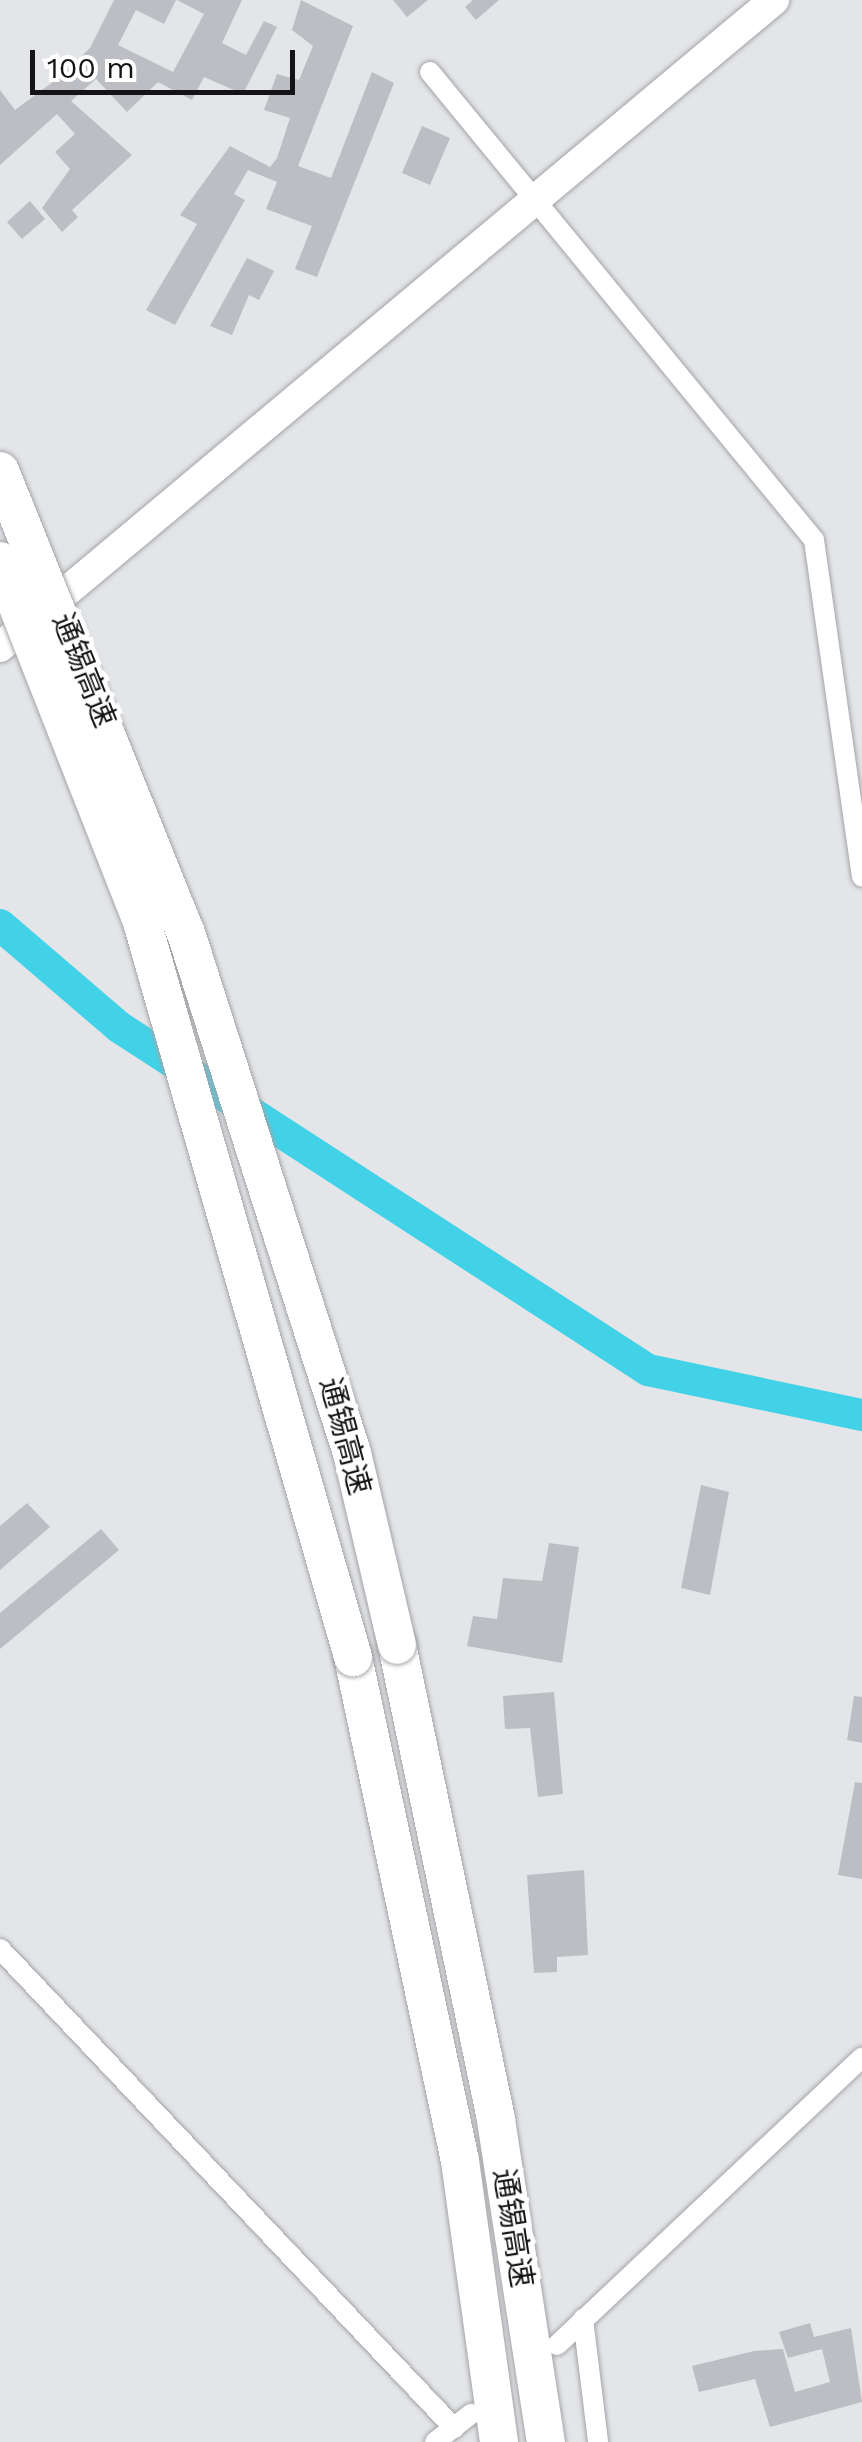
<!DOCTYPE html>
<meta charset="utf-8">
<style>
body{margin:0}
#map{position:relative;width:862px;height:2442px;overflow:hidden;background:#e4e5e9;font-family:"Work Sans","Noto Sans SC",sans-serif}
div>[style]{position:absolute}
.river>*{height:32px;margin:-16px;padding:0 16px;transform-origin:16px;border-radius:16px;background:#41d2e7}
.building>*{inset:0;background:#bdbec3}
.roads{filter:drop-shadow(0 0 2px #a3a4a8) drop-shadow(0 0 2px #a3a4a8)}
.street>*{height:20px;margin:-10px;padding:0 10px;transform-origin:10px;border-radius:10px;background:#fff}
.secondary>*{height:30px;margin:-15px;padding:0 15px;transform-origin:15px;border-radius:15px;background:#fff}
.highway>*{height:38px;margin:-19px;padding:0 19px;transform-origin:19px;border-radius:19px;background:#fff}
.bridges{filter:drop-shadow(0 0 2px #a3a4a8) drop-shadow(0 0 2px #a3a4a8)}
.highway-bridge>*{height:38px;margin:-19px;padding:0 19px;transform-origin:19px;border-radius:19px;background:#fff}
span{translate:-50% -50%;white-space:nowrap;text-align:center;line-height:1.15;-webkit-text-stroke:9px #fff;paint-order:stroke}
.street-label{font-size:30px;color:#141416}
.scale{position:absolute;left:30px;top:50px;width:265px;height:45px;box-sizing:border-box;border:5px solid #141416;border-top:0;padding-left:12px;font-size:30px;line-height:35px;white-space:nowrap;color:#141416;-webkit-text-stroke:8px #fff;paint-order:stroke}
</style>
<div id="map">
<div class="river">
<div style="left:0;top:925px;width:157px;rotate:40.6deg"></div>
<div style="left:119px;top:1027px;width:630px;rotate:32.96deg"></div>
<div style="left:648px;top:1370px;width:219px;rotate:11.9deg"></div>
</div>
<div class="building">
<div style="clip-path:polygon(114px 0,176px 0,164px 24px,136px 10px,118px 45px,173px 72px,204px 14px,177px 0,242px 0,222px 43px,246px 55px,264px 21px,277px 27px,243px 94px,204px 77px,192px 100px,158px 82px,127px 112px,96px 79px,71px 101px,132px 155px,72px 210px,78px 217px,62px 232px,42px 208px,70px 169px,55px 152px,75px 134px,57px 114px,0 165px,0 90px,15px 110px,61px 76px,90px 48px)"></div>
<div style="clip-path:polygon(301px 0,353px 26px,298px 166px,331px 178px,372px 72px,394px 83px,317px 277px,295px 269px,312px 226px,266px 209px,277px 182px,248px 170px,234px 194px,245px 200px,175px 325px,146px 310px,197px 224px,180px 215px,230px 146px,270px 167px,277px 158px,290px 118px,264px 110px,277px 74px,299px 80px,313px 46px,292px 30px)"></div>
<div style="clip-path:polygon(393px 0,428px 0,407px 17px)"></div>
<div style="clip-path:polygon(473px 0,499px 0,476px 20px,465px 7px)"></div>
<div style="clip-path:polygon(422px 126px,450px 138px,430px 185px,402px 173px)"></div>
<div style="clip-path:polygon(30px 201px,45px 219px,22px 239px,7px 222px)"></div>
<div style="clip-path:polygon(247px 258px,274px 271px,259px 300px,249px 295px,232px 335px,210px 326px)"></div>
<div style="clip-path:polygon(701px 1485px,729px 1492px,710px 1595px,681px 1588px)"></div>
<div style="clip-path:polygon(27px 1503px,50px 1527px,0 1570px,0 1526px)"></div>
<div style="clip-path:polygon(101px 1529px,119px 1550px,0 1649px,0 1613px)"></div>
<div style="clip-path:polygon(549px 1543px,579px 1547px,562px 1663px,467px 1646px,473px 1616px,497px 1619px,503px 1578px,542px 1581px)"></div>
<div style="clip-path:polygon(554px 1692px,563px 1794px,538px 1797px,530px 1728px,505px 1729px,503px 1696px)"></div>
<div style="clip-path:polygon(854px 1696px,862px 1697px,862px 1743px,847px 1740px)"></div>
<div style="clip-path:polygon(855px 1782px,862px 1783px,862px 1879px,838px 1875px)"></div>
<div style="clip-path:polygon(584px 1870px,588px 1955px,557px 1957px,557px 1972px,534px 1973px,527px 1875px)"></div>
<div style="clip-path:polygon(810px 2323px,814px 2337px,851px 2328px,862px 2402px,770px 2427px,755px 2379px,699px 2392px,692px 2366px,754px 2351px,783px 2349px,795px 2392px,830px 2382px,822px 2349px,788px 2358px,779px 2332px)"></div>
</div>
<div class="roads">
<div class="street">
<div style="left:430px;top:72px;width:605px;rotate:50.63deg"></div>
<div style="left:814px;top:540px;width:340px;rotate:81.9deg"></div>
<div style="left:0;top:1949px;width:660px;rotate:46.53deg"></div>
<div style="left:583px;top:2319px;width:124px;rotate:83deg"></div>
<div style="left:557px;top:2345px;width:419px;rotate:-43.3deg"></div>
<div style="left:435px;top:2442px;width:46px;rotate:-37.9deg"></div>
</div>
<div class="secondary">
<div style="left:0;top:647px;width:1009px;rotate:-39.89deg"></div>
</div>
<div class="highway">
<div style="left:397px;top:1645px;width:485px;rotate:78.2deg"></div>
<div style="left:496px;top:2120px;width:326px;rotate:81.2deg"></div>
<div style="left:353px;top:1657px;width:515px;rotate:78.01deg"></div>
<div style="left:460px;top:2161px;width:284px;rotate:82.1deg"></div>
</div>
</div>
<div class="bridges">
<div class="highway-bridge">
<div style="left:0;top:471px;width:498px;rotate:68.1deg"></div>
<div style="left:186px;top:933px;width:546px;rotate:72.3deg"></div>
<div style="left:352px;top:1453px;width:197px;rotate:76.8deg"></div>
<div style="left:0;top:561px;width:388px;rotate:68.5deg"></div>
<div style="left:142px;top:922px;width:765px;rotate:73.98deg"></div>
</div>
</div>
<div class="street-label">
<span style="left:84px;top:670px;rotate:68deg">通锡高速</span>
<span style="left:345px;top:1436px;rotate:75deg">通锡高速</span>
<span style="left:513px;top:2228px;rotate:81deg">通锡高速</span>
</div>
<div class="scale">100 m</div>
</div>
